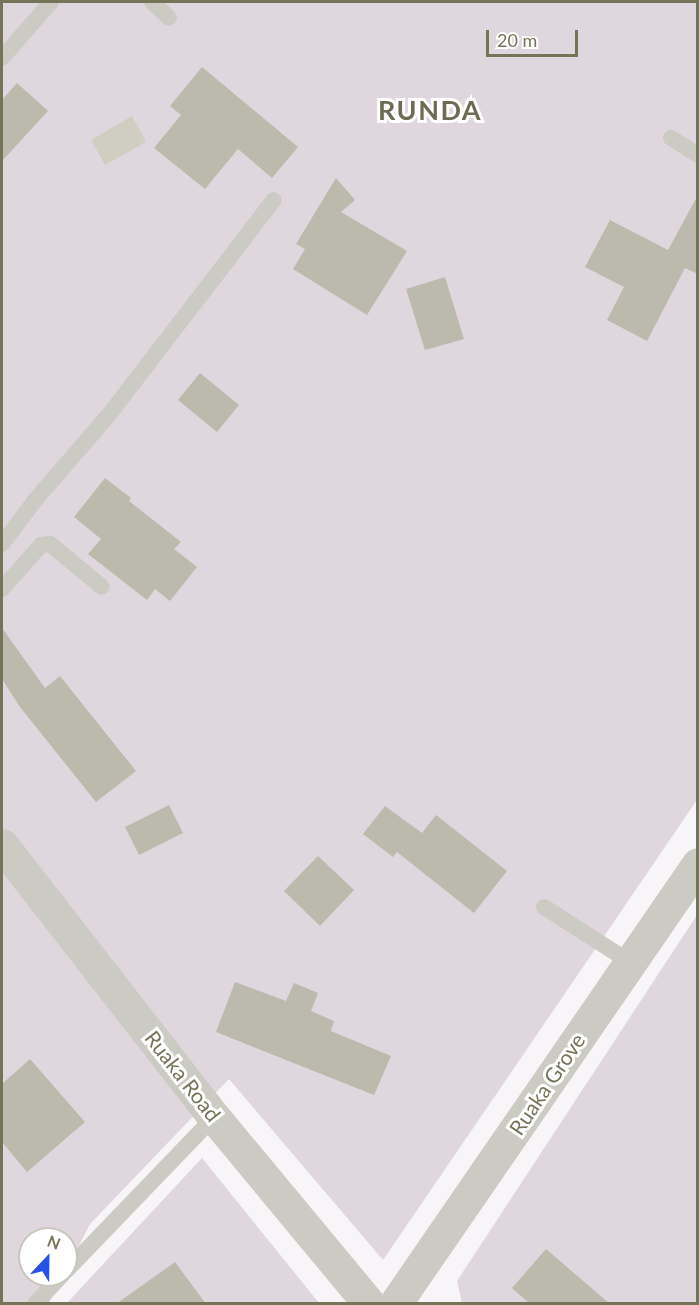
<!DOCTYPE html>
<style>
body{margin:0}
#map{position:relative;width:699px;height:1305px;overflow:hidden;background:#f7f5f8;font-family:Lato,sans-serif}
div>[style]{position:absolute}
.green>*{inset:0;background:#e0d6de}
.water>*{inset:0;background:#d0cdc1}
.building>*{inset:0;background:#bbbaac}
.service>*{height:16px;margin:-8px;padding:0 8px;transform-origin:8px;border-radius:8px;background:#cbcbc3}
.minor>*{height:33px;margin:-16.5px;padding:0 16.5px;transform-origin:16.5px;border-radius:16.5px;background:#cbcbc3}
.tertiary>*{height:33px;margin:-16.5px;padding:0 16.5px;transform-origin:16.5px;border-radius:16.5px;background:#cbcbc3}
span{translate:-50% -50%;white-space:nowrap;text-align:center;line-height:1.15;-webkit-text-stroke:6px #fff;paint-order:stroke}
.street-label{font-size:21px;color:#757459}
.district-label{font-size:27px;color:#6c6b54;font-weight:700;letter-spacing:1.5px}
.frame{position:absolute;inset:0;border:3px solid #757459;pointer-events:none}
.north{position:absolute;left:18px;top:1227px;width:60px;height:60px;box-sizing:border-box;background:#fff;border:2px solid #c8c7bd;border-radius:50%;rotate:22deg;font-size:16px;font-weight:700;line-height:24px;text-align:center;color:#757459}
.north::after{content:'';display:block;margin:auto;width:21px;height:27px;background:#2553e8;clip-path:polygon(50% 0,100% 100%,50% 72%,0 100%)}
.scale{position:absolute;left:486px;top:30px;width:92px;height:27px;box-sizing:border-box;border:3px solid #757459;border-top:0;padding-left:8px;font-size:18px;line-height:21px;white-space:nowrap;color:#757459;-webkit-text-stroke:4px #fff;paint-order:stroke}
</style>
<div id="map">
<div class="green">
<div style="clip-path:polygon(2px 2px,697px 2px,697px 800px,383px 1260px,229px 1079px,90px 1224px,66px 1271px,66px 1239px,30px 1239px,30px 1275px,64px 1275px,49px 1303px,2px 1304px)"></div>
<div style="clip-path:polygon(697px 915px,697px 1303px,462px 1303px,457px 1281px)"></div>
<div style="clip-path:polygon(202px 1158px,319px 1303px,66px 1304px)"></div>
</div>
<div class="water">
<div style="clip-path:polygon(132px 116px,146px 142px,105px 165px,91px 140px)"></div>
</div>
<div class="building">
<div style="clip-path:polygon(202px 67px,298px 147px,272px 178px,238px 149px,205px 189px,154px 148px,181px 115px,170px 106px)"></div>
<div style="clip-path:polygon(17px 83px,48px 111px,2px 161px,2px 100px)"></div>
<div style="clip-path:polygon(336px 178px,355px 200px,341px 212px,407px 251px,367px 315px,293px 269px,305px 249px,296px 244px)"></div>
<div style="clip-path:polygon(698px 195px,698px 274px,685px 268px,647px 341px,607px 320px,624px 287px,585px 267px,610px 220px,668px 250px)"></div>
<div style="clip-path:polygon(445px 277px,464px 339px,425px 350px,406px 289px)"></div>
<div style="clip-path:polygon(200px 373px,239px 405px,217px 432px,178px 400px)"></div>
<div style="clip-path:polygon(105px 478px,131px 498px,129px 501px,181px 542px,174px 549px,197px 567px,170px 601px,155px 589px,147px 600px,88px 554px,101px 539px,74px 517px)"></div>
<div style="clip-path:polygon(2px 628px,45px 688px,60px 676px,136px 771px,96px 802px,20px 707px,2px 679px)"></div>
<div style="clip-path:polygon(169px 805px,183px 833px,139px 855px,125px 827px)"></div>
<div style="clip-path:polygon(385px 806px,422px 833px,436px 815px,507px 871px,474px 913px,397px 852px,393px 857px,363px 834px)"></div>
<div style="clip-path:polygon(318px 856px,354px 890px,320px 926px,284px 891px)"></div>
<div style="clip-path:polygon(235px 982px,286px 1001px,294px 983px,318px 993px,311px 1011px,334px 1021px,331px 1031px,391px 1056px,374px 1095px,216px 1032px)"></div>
<div style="clip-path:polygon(30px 1059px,85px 1122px,27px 1172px,2px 1142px,2px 1084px)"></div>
<div style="clip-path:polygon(546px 1249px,610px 1304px,530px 1304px,512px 1288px)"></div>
<div style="clip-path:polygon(175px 1262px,206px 1304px,116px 1304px)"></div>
</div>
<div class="service">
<div style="left:152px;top:2px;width:23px;rotate:43deg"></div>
<div style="left:2px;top:58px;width:74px;rotate:-48.8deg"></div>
<div style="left:671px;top:138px;width:32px;rotate:32deg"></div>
<div style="left:2px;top:544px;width:56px;rotate:-52.9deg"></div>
<div style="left:36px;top:499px;width:110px;rotate:-49.1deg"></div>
<div style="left:108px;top:416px;width:272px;rotate:-52.5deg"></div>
<div style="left:2px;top:589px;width:59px;rotate:-48.4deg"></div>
<div style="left:41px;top:545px;width:9px;rotate:-6deg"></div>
<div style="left:50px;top:544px;width:67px;rotate:39.6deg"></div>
<div style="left:544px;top:907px;width:102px;rotate:32.6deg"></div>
<div style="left:66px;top:1271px;width:214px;rotate:-46.1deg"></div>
<div style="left:35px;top:1304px;width:40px;rotate:-47deg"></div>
</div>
<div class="minor">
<div style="left:395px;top:1304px;width:534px;rotate:-55.45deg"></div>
</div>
<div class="tertiary">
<div style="left:2px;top:845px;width:345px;rotate:52.1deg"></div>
<div style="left:214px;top:1117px;width:243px;rotate:50.3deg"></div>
</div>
<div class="street-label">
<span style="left:183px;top:1076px;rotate:52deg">Ruaka Road</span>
<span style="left:547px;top:1084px;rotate:-56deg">Ruaka Grove</span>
</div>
<div class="district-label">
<span style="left:430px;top:110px">RUNDA</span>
</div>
<div class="frame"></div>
<div class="north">N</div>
<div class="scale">20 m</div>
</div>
